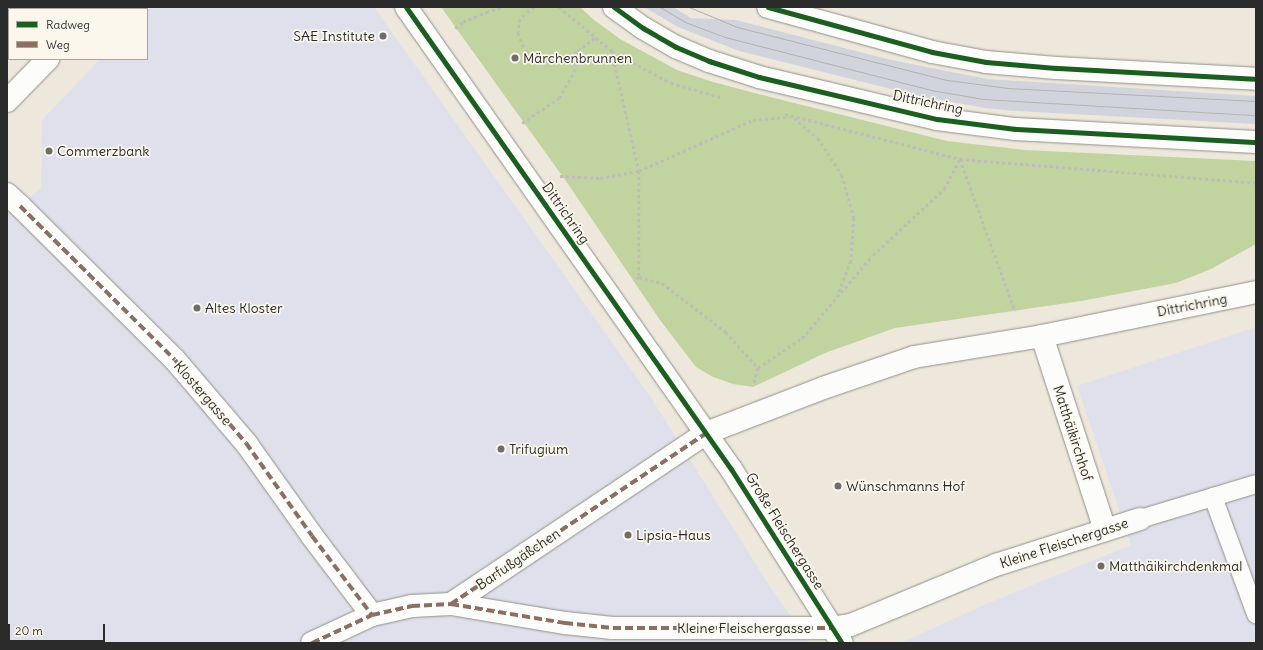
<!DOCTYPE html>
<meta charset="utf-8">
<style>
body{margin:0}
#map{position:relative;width:1263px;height:650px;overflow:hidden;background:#eee8dc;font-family:Delius,sans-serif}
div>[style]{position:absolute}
.built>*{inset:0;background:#dfe0ec}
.industrial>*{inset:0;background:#d2d4dd}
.green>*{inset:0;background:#c1d4a0}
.path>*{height:2.5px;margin-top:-1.25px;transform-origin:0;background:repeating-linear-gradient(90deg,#bebdbb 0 3px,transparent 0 6px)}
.roads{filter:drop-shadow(0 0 1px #928f8a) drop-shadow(0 0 1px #928f8a)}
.service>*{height:18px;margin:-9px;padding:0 9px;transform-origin:9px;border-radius:9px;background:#fcfcfa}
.pedestrian>*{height:22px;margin:-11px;padding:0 11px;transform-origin:11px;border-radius:11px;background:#fcfcfa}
.minor>*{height:22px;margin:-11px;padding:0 11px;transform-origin:11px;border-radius:11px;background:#fcfcfa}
.primary>*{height:22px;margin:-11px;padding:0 11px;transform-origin:11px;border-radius:11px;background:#fcfcfa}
.tram>*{height:1px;margin:-0.5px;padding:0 0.5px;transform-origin:0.5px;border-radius:0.5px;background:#b4b3b2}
.quiet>*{height:4px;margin-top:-2px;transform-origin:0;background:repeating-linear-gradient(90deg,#8d6e63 0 8px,transparent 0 12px)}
.cycleway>*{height:5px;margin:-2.5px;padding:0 2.5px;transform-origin:2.5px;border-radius:2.5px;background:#1b5e20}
.dots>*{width:11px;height:11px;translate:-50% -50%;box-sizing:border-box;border:2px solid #fbf7ec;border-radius:50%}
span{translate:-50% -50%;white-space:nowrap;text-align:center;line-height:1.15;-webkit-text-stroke:3.5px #fbf7ec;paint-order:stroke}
.poi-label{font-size:14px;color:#2b2b2b}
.right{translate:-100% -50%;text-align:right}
.left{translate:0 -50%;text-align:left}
.street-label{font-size:14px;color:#2b2b2b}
.frame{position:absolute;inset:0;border:8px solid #2b2b2b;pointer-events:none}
.legend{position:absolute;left:8px;top:8px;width:140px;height:52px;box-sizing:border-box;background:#fbf7ec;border:1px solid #a8a59f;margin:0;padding:5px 7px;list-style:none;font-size:12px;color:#2b2b2b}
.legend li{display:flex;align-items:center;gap:8px;height:20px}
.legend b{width:20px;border:1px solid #a8a59f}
.scale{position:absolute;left:8px;top:624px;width:97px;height:18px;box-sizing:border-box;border:2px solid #2b2b2b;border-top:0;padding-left:5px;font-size:12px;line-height:14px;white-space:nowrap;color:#2b2b2b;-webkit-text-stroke:3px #fbf7ec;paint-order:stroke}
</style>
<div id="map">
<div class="built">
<div style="clip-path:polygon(150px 7px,374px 7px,650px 396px,767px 582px,809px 643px,7px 643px,7px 215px,41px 188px,42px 120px,100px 59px,147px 59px,147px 10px)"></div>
<div style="clip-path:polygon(1256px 327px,1256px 643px,900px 643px,991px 602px,1131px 545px,1077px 386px)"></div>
</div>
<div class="industrial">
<div style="clip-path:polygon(644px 7px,673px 7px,691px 18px,736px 20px,887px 59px,987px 79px,1256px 96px,1256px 124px,1015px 111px,985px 108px,919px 96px,739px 51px,678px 27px)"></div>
</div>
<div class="green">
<div style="clip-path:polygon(441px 7px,580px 7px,594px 20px,620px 39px,677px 70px,713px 82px,774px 98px,947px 141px,1025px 150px,1256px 161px,1256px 244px,1211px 269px,1176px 283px,1081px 301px,895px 328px,825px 353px,753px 387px,733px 384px,713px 377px,696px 367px,660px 320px,568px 184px)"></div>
</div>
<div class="path">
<div style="left:534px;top:7px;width:18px;rotate:139deg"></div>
<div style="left:520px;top:19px;width:14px;rotate:98deg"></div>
<div style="left:518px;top:33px;width:18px;rotate:68deg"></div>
<div style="left:525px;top:50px;width:18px;rotate:41deg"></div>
<div style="left:539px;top:62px;width:14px"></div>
<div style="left:553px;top:62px;width:11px;rotate:-15deg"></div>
<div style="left:564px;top:59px;width:16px;rotate:-30deg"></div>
<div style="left:578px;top:51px;width:21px;rotate:-39deg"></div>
<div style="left:559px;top:7px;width:69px;rotate:39.7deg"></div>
<div style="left:612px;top:51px;width:67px;rotate:28.5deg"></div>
<div style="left:671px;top:83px;width:51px;rotate:15.9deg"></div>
<div style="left:7px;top:11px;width:5px;rotate:-53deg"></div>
<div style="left:455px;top:28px;width:10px;rotate:-37deg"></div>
<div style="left:463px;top:22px;width:25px;rotate:-23deg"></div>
<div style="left:486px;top:12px;width:17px;rotate:-17deg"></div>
<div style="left:612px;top:52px;width:122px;rotate:77.2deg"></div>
<div style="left:639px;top:171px;width:106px;rotate:90deg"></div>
<div style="left:639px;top:277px;width:6px;rotate:141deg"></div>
<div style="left:785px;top:114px;width:181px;rotate:14.4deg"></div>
<div style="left:960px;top:159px;width:297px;rotate:4.6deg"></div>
<div style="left:794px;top:118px;width:31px;rotate:40deg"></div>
<div style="left:818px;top:138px;width:44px;rotate:57deg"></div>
<div style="left:842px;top:175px;width:45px;rotate:74.4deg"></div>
<div style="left:854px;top:218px;width:43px;rotate:94deg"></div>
<div style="left:851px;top:261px;width:36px;rotate:111deg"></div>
<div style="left:522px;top:123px;width:45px;rotate:-34deg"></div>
<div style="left:559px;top:98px;width:30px;rotate:-60deg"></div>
<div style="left:574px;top:72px;width:20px;rotate:-79deg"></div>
<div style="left:560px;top:176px;width:40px;rotate:2.9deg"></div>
<div style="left:600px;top:178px;width:40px;rotate:-10deg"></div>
<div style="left:639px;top:171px;width:125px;rotate:-24.1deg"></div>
<div style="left:753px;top:120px;width:37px;rotate:-5deg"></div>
<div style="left:639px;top:277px;width:24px;rotate:15deg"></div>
<div style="left:662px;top:283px;width:81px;rotate:37.4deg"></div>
<div style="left:726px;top:332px;width:48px;rotate:48.4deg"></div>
<div style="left:758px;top:368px;width:16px;rotate:104deg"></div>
<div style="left:758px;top:368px;width:53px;rotate:-34.3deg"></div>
<div style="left:802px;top:338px;width:109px;rotate:-49.5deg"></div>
<div style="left:873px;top:255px;width:97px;rotate:-42.9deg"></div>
<div style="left:944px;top:189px;width:34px;rotate:-62deg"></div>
<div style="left:960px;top:159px;width:162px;rotate:70.1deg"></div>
</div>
<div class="roads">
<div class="service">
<div style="left:45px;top:9px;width:3px;rotate:-45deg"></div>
<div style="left:7px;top:47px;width:3px;rotate:-45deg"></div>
<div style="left:1213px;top:497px;width:125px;rotate:69.8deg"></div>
<div style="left:1140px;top:519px;width:121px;rotate:-16.8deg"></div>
</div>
<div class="pedestrian">
<div style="left:20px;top:206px;width:218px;rotate:44.8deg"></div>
<div style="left:175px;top:360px;width:109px;rotate:49.5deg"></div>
<div style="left:246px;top:443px;width:114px;rotate:54.6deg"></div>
<div style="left:312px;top:536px;width:99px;rotate:52.8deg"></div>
<div style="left:451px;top:604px;width:116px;rotate:9.5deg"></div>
<div style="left:565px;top:623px;width:48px;rotate:5.9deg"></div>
<div style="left:613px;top:628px;width:218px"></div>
<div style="left:312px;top:643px;width:66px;rotate:-25deg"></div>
<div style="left:372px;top:615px;width:41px;rotate:-12.7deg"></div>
<div style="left:412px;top:606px;width:39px;rotate:-3deg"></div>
<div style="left:451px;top:604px;width:307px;rotate:-33.8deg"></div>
</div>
<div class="minor">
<div style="left:406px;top:7px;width:565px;rotate:54.88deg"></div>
<div style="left:731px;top:469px;width:206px;rotate:57.5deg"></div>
<div style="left:96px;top:9px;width:3px;rotate:-45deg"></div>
<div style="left:7px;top:101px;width:59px;rotate:-45.7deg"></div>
<div style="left:7px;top:194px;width:18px;rotate:43deg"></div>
<div style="left:1042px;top:336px;width:204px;rotate:72deg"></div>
<div style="left:706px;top:433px;width:125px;rotate:-21deg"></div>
<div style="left:823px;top:388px;width:96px;rotate:-18.8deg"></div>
<div style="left:914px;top:357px;width:130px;rotate:-9.3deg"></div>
<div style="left:1042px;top:336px;width:218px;rotate:-11.6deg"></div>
<div style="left:831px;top:628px;width:20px;rotate:-9deg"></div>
<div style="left:851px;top:625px;width:157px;rotate:-22.5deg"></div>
<div style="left:996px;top:565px;width:151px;rotate:-17.7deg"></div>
</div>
<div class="primary">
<div style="left:614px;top:7px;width:36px;rotate:36deg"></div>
<div style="left:643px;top:28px;width:38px;rotate:30deg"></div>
<div style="left:676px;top:47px;width:36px;rotate:23deg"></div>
<div style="left:709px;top:61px;width:52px;rotate:17.7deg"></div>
<div style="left:759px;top:77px;width:183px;rotate:13.3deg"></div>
<div style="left:937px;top:119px;width:79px;rotate:7.3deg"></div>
<div style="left:1015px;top:129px;width:241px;rotate:3.1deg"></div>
<div style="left:768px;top:7px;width:170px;rotate:15.3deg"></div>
<div style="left:932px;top:52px;width:55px;rotate:10.5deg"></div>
<div style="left:986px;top:62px;width:70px;rotate:4.9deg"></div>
<div style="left:1056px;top:68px;width:200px;rotate:3.1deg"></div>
</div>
</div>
<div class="tram">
<div style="left:660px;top:7px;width:29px;rotate:31deg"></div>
<div style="left:685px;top:22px;width:43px;rotate:20.6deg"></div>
<div style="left:725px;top:37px;width:213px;rotate:14.4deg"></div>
<div style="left:931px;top:90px;width:53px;rotate:9.8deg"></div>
<div style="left:983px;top:99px;width:273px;rotate:3.4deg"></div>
<div style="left:689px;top:7px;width:52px;rotate:22.6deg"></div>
<div style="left:737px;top:27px;width:217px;rotate:14.2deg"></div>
<div style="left:947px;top:80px;width:61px;rotate:7.6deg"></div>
<div style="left:1007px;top:88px;width:249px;rotate:3deg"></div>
</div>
<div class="quiet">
<div style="left:20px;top:206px;width:218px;rotate:44.8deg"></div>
<div style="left:175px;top:360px;width:109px;rotate:49.5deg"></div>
<div style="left:246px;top:443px;width:114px;rotate:54.6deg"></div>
<div style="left:312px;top:536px;width:99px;rotate:52.8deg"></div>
<div style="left:451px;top:604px;width:116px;rotate:9.5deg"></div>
<div style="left:565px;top:623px;width:48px;rotate:5.9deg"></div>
<div style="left:613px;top:628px;width:218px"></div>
<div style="left:312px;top:643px;width:66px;rotate:-25deg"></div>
<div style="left:372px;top:615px;width:41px;rotate:-12.7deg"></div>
<div style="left:412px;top:606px;width:39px;rotate:-3deg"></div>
<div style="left:451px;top:604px;width:307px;rotate:-33.8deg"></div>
</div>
<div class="cycleway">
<div style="left:406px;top:7px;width:565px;rotate:54.88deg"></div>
<div style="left:731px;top:469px;width:206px;rotate:57.5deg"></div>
<div style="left:614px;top:7px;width:36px;rotate:36deg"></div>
<div style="left:643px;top:28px;width:38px;rotate:30deg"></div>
<div style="left:676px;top:47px;width:36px;rotate:23deg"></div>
<div style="left:709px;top:61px;width:52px;rotate:17.7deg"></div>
<div style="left:759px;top:77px;width:183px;rotate:13.3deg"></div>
<div style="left:937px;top:119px;width:79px;rotate:7.3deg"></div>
<div style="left:1015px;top:129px;width:241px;rotate:3.1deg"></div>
<div style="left:768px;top:7px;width:170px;rotate:15.3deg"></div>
<div style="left:932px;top:52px;width:55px;rotate:10.5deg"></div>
<div style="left:986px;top:62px;width:70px;rotate:4.9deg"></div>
<div style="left:1056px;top:68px;width:200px;rotate:3.1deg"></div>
</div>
<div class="dots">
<div style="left:383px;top:36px;background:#6f6d69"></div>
<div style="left:515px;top:58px;background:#6f6d69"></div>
<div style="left:49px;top:151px;background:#6f6d69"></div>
<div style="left:197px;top:308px;background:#6f6d69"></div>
<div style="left:501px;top:449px;background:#6f6d69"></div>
<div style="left:838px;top:486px;background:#6f6d69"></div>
<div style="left:628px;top:535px;background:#6f6d69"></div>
<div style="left:1101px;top:566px;background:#6f6d69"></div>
</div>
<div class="poi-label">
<span class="right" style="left:375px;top:36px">SAE Institute</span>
<span class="left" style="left:523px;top:58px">Märchenbrunnen</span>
<span class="left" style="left:57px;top:151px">Commerzbank</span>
<span class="left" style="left:205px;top:308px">Altes Kloster</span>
<span class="left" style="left:509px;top:449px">Trifugium</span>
<span class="left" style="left:846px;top:486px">Wünschmanns Hof</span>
<span class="left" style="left:636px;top:535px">Lipsia-Haus</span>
<span class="left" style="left:1109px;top:566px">Matthäikirchdenkmal</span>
</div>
<div class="street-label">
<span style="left:928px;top:102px;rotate:12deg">Dittrichring</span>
<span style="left:566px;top:213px;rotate:55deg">Dittrichring</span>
<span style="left:1192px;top:305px;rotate:-11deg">Dittrichring</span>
<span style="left:203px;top:393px;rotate:49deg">Klostergasse</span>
<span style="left:1073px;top:433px;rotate:72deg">Matthäikirchhof</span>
<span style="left:785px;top:531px;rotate:58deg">Große Fleischergasse</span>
<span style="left:1064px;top:543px;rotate:-18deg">Kleine Fleischergasse</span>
<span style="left:518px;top:559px;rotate:-34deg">Barfußgäßchen</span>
<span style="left:744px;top:628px">Kleine Fleischergasse</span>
</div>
<div class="frame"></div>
<ul class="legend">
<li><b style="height:5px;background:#1b5e20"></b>Radweg</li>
<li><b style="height:5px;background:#8d6e63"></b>Weg</li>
</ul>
<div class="scale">20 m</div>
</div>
